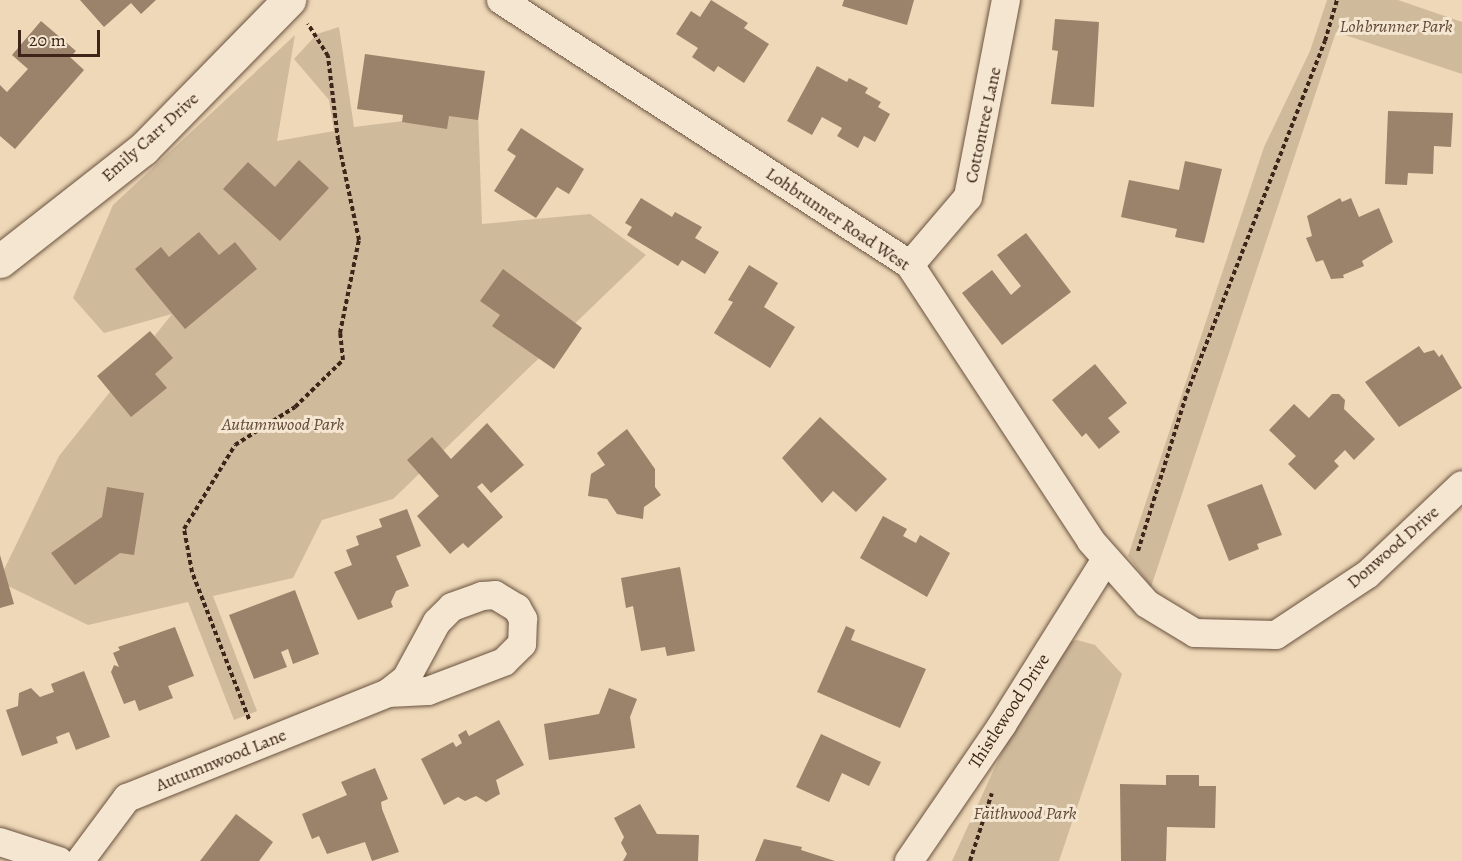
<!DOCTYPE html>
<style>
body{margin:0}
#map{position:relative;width:1462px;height:861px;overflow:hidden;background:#eed8b7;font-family:Alegreya,serif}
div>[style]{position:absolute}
.green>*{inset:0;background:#d0ba9c}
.building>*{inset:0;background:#9a826b}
.path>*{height:4px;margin-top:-2px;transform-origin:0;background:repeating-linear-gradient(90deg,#3e2519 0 4.5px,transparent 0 7.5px)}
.roads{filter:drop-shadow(0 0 2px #6a5240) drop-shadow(0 0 2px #6a5240)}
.street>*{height:28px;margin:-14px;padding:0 14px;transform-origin:14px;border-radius:14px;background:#f4e6d0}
.secondary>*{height:33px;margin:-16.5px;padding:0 16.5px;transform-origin:16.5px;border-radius:16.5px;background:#f4e6d0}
span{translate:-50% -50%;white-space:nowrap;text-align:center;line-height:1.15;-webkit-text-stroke:6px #f4e6d0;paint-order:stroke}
.park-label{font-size:18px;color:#624a3a;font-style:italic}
.street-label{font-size:18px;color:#3e2519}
.scale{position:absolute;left:18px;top:30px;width:82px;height:27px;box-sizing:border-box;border:3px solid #3e2519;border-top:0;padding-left:8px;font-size:18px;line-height:21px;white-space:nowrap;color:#3e2519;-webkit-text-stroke:4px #f4e6d0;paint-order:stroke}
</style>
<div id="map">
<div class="green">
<div style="clip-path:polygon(1327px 0,1398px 0,1462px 22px,1462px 74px,1336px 32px,1151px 587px,1128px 556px,1264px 147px,1310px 51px)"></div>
<div style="clip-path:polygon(339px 27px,354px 127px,478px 112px,482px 224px,590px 214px,646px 255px,393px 499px,322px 520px,293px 578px,213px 596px,257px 711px,234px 720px,188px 602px,88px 625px,0 582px,0 578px,59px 456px,172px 314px,104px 333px,73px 298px,113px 205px,295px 35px,277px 141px,334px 131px,329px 100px,294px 59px,317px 34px)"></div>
<div style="clip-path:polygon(1077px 640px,1095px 645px,1122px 674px,1059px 861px,952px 861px,1046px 656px,1061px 644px)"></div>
</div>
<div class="building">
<div style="clip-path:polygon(80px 0,156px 0,141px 14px,131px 3px,104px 27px)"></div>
<div style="clip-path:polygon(711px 0,748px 23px,744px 28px,769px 44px,744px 83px,718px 66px,714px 72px,692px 57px,698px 48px,676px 34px,691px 11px,700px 17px)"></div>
<div style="clip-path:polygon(844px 0,914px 0,907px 25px,842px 6px)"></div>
<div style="clip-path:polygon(1055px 19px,1099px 22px,1094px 107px,1051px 104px,1058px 51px,1052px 50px)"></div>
<div style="clip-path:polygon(41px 21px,76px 51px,70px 57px,84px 70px,15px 149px,0 136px,0 85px,7px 92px,28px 69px,12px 55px)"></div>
<div style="clip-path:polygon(365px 54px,485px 71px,478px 120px,449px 116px,447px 129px,402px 122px,403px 115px,357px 109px)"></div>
<div style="clip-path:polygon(817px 66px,847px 82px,849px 78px,868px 88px,865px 93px,881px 102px,878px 107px,890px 114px,875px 142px,864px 136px,858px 148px,837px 136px,842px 128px,822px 117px,812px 135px,787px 121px)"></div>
<div style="clip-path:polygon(1388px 111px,1453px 113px,1451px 147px,1434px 146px,1433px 174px,1408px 173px,1407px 185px,1385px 184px)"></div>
<div style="clip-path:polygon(521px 128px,584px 169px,569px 194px,557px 187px,536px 218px,494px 191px,516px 156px,507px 150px)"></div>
<div style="clip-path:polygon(299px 160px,329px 188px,280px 241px,223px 189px,248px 162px,275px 187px)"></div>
<div style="clip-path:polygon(1185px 161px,1222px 169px,1204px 243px,1175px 237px,1177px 229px,1121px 217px,1129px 180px,1179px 190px)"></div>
<div style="clip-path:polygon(641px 198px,672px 217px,675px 212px,702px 227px,695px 238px,719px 252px,705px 274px,682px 260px,678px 266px,627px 235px,632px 227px,625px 223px)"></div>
<div style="clip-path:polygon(1340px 198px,1342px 202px,1351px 198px,1359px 217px,1379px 208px,1393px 242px,1362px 261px,1364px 266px,1343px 275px,1344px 278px,1331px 279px,1323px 260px,1316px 262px,1306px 238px,1312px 236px,1307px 216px)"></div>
<div style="clip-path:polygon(199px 232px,219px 255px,235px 242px,257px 269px,185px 329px,135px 269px,161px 247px,169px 257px)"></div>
<div style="clip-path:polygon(1026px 233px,1071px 292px,1002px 345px,962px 293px,992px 270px,1011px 295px,1021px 286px,997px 255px)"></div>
<div style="clip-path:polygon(749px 265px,778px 283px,764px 307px,795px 327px,770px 368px,714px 333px,733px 302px,728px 300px)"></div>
<div style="clip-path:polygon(503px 269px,582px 328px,554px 369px,492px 326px,500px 315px,480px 301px)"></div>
<div style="clip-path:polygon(150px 331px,173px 358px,155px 374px,167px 388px,131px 417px,97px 376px)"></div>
<div style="clip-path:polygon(1419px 346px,1424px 353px,1434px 350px,1439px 357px,1442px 354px,1462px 388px,1399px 427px,1365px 382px)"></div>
<div style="clip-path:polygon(1095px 364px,1127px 403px,1108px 418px,1120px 432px,1099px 449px,1086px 433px,1082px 437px,1052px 400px)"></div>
<div style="clip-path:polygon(1332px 394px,1339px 394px,1345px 400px,1344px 409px,1375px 439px,1354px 460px,1345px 450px,1334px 461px,1339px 466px,1315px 490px,1288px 464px,1296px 456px,1269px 430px,1294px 404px,1309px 418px)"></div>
<div style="clip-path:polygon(820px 417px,887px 479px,856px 512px,833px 491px,822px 503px,782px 458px)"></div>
<div style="clip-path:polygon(487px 423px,524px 465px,491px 493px,482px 483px,477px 487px,503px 517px,468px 548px,463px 543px,450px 554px,417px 516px,439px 496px,407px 460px,432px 437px,451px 459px)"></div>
<div style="clip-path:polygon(627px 429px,655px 469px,655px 487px,661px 495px,644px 507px,643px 519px,617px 514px,607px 499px,588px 496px,591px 474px,605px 465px,597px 453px)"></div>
<div style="clip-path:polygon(1262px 484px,1282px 535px,1257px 544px,1259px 549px,1229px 561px,1207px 505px)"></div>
<div style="clip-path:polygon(107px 487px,144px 493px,134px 555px,120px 553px,75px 585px,51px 553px,102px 517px)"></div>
<div style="clip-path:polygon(407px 509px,421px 546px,396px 556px,409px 586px,396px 591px,391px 602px,393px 607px,358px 620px,334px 572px,352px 565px,346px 550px,359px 545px,356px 536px,382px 527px,379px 519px)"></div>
<div style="clip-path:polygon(883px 516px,907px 529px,903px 536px,916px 543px,920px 535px,950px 553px,927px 597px,860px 558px)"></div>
<div style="clip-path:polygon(0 555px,14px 604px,0 608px)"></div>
<div style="clip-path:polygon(680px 567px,695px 651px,667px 656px,665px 647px,641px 651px,633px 606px,626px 608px,621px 578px)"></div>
<div style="clip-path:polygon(295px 590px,319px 654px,293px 664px,288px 649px,281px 652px,287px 667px,254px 679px,229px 615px)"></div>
<div style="clip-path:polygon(846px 626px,855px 630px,851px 640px,926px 669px,900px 728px,817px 692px)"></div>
<div style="clip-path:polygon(175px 627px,194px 676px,168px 686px,173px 698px,139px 711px,135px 700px,124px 704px,111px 672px,114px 665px,119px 667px,113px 653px,120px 650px,118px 647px)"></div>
<div style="clip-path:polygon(84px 671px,110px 737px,76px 750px,69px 732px,56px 737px,58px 743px,22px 756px,6px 710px,18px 706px,19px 693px,31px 688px,40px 697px,54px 692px,51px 684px)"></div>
<div style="clip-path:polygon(609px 688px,637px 699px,630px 717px,635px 748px,549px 760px,544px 724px,599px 714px)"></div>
<div style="clip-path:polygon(499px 720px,524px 765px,496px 780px,500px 794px,486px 802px,476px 796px,465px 801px,458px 797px,444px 805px,421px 759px,453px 742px,456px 747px,462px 743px,458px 735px,466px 730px,469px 736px)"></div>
<div style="clip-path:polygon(821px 734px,881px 762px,869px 786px,842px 773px,829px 802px,796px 787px)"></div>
<div style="clip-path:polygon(375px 768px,388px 799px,381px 802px,382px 809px,399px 852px,372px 861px,365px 842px,327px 854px,319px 836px,312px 839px,302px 814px,347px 795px,341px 782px)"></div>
<div style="clip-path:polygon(1166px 775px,1199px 775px,1199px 786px,1216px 786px,1215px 828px,1167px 827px,1166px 861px,1121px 861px,1120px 784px,1166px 785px)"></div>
<div style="clip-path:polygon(640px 804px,657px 834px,699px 835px,698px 861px,623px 861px,627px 854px,621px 843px,624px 837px,614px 818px)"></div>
<div style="clip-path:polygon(236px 814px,273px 842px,259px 861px,200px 861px)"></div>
<div style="clip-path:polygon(764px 839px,802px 847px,801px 850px,835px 861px,755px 861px)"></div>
</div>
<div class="path">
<div style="left:1138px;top:551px;width:165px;rotate:-72.8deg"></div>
<div style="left:1187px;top:393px;width:378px;rotate:-68.6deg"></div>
<div style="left:1325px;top:41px;width:43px;rotate:-73.7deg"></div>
<div style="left:249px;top:719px;width:158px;rotate:-111.2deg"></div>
<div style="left:192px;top:572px;width:44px;rotate:-100.5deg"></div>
<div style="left:184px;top:529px;width:98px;rotate:-58.7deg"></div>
<div style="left:235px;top:445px;width:71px;rotate:-32.3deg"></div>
<div style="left:295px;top:407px;width:67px;rotate:-44.4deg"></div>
<div style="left:343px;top:360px;width:27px;rotate:-96deg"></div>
<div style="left:340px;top:333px;width:95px;rotate:-78.5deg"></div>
<div style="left:359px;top:240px;width:102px;rotate:-101.9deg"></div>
<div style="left:338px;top:140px;width:85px;rotate:-96.8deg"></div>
<div style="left:328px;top:56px;width:38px;rotate:-122deg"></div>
<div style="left:970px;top:861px;width:71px;rotate:-72.1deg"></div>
</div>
<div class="roads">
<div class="street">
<div style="left:501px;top:0;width:487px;rotate:32.9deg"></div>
<div style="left:910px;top:265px;width:330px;rotate:56.7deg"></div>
<div style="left:1091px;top:541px;width:84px;rotate:48.4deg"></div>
<div style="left:1147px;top:604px;width:56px;rotate:31.1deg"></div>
<div style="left:1195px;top:633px;width:81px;rotate:1.4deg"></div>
<div style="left:1276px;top:635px;width:110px;rotate:-33.5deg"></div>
<div style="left:1368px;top:574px;width:129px;rotate:-43.4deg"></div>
<div style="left:910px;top:265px;width:89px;rotate:-49.5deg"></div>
<div style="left:968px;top:197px;width:201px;rotate:-79.1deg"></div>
<div style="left:0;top:842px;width:62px;rotate:17.9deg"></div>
<div style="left:80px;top:861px;width:79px;rotate:-53.3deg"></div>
<div style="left:127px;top:798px;width:281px;rotate:-21.9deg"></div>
<div style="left:388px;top:693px;width:23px;rotate:-38deg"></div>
<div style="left:406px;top:679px;width:65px;rotate:-61.5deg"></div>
<div style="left:437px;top:622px;width:21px;rotate:-45deg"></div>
<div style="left:452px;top:607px;width:32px;rotate:-20deg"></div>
<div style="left:482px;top:596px;width:13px;rotate:-4deg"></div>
<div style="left:495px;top:595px;width:26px;rotate:31deg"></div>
<div style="left:517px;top:608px;width:13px;rotate:61deg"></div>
<div style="left:523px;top:619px;width:25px;rotate:92deg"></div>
<div style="left:522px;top:644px;width:25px;rotate:135deg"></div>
<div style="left:504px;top:662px;width:81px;rotate:159.1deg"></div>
<div style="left:428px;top:691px;width:40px;rotate:177.1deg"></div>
<div style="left:909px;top:861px;width:165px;rotate:-55.6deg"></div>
<div style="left:1002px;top:725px;width:196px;rotate:-57.9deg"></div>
</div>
<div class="secondary">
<div style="left:0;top:261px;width:182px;rotate:-38.1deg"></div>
<div style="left:143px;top:149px;width:209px;rotate:-45.6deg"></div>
</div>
</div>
<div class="park-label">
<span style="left:1396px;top:26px">Lohbrunner Park</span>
<span style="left:283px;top:424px">Autumnwood Park</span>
<span style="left:1025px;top:813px">Faithwood Park</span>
</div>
<div class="street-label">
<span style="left:983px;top:125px;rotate:-78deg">Cottontree Lane</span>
<span style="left:150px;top:137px;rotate:-42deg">Emily Carr Drive</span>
<span style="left:838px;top:219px;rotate:34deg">Lohbrunner Road West</span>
<span style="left:1393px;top:547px;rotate:-41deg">Donwood Drive</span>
<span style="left:1009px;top:711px;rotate:-57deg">Thistlewood Drive</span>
<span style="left:221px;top:760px;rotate:-22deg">Autumnwood Lane</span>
</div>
<div class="scale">20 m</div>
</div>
